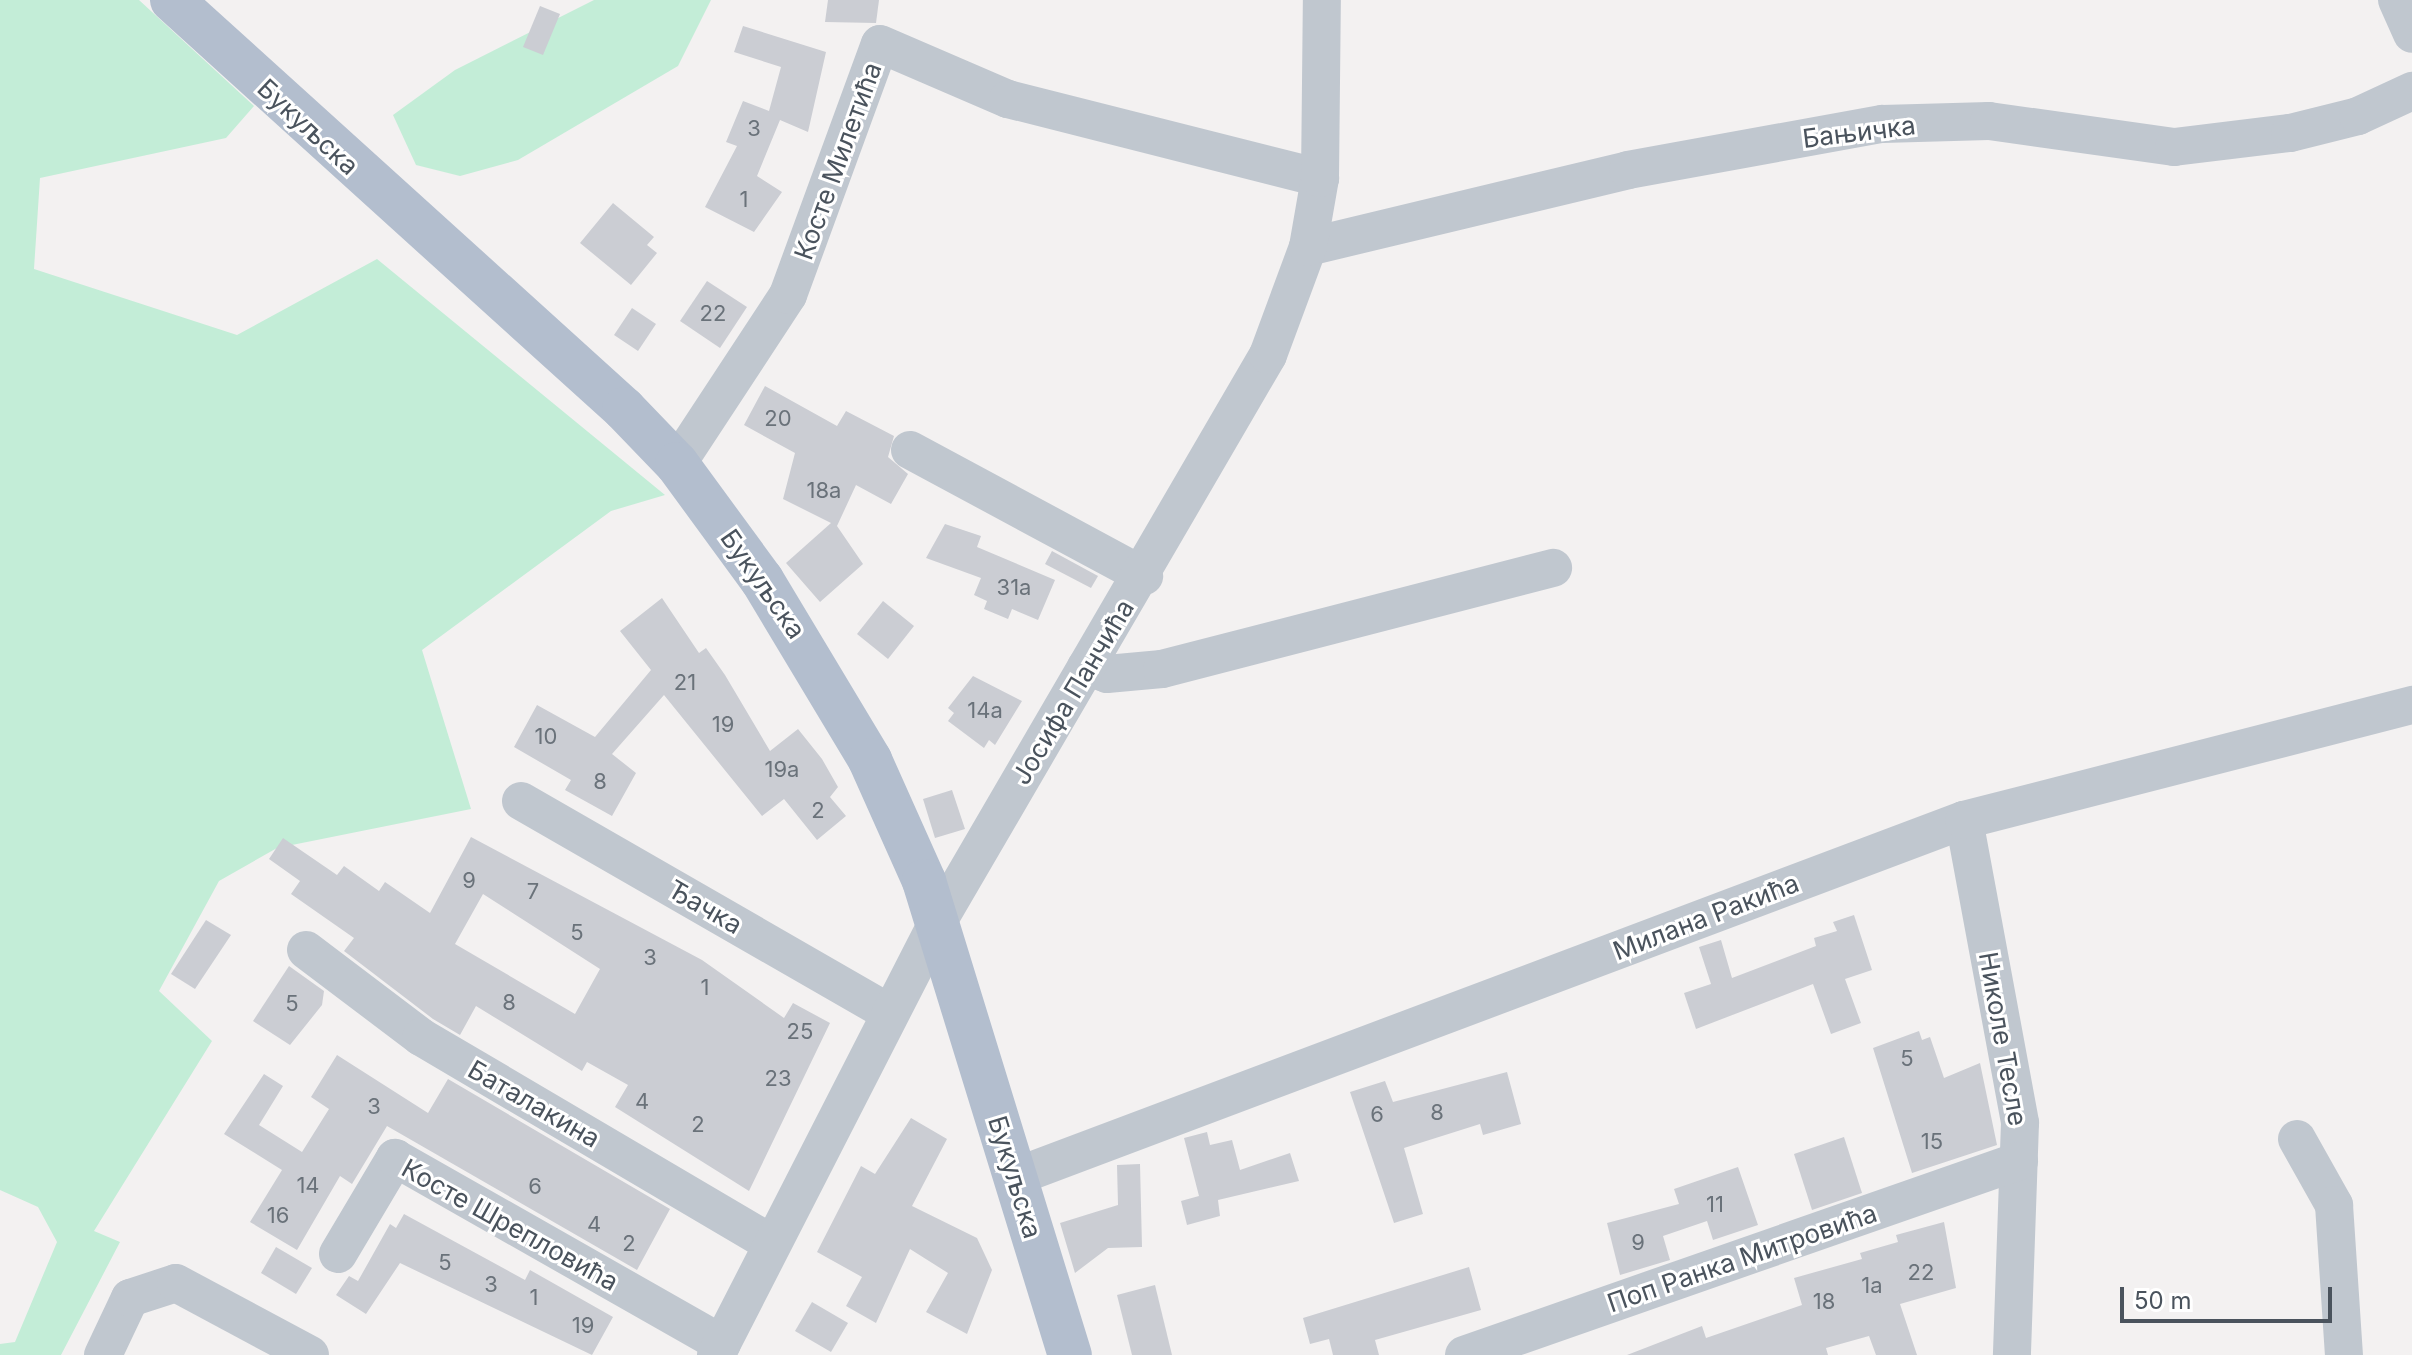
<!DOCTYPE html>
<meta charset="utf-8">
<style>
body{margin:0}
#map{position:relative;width:2412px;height:1355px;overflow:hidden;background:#f3f1f1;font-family:Inter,sans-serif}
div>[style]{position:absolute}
.green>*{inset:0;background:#c3edd7}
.building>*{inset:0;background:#cbcdd3}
.minor>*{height:38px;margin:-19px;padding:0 19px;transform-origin:19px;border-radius:19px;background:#c0c7cf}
.major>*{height:44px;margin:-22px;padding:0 22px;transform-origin:22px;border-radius:22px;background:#b3bece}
span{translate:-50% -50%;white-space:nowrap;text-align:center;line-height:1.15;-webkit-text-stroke:6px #fff;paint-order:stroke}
.number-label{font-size:22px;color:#6a727a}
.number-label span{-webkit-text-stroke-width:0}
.street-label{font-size:26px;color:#4a535d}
.scale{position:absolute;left:2120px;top:1287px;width:212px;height:36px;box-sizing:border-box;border:4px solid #4a535d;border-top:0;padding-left:10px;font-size:24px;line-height:28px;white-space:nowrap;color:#4a535d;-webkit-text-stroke:6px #fff;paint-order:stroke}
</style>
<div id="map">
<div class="green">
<div style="clip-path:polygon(0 0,139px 0,254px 106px,226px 138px,40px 178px,34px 269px,237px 335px,377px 259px,665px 495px,611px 511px,422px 650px,471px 809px,277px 848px,219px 881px,159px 991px,212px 1041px,94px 1231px,120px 1242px,61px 1355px,0 1355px,0 1344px,15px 1342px,57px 1242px,38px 1207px,0 1190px)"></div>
<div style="clip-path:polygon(594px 0,711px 0,678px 66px,518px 160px,460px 176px,416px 165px,393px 115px,455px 70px)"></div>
</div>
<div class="building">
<div style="clip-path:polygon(828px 0,879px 0,876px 23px,825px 22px)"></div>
<div style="clip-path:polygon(540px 6px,560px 14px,543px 55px,523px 47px)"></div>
<div style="clip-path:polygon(743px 26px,826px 52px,808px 132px,780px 120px,757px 176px,782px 192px,754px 232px,705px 207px,737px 146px,726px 142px,743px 101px,769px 111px,781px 67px,734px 52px)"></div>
<div style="clip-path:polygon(613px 203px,654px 237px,647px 245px,657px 253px,631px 285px,580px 243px)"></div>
<div style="clip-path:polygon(707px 281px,747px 307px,720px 348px,680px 321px)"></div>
<div style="clip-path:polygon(632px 308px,656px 324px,638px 351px,614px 335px)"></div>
<div style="clip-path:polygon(765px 386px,837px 426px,846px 411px,894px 436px,888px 457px,908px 474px,891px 504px,856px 485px,837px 526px,863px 564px,820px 602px,786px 563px,831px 523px,783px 499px,795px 453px,744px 425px)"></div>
<div style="clip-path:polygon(945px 524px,981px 536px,977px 547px,1055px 580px,1038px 620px,1012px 609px,1008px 619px,984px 609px,987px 601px,974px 595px,981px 578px,926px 558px)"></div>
<div style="clip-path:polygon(1052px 551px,1098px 576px,1091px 588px,1045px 564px)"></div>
<div style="clip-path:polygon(662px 598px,699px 653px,706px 648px,725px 675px,770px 751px,798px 729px,822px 759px,838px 787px,830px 797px,846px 816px,817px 840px,784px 799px,762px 816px,664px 695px,612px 754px,636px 773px,612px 816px,565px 790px,571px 780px,514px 747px,537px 705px,595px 737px,651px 670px,620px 631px)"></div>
<div style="clip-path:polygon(883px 601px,914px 626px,888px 659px,857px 634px)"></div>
<div style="clip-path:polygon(973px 676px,1022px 701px,995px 745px,989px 740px,984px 748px,948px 721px,954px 713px,948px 708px)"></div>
<div style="clip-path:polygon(952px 790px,965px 829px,935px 838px,923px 799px)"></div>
<div style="clip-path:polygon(evenodd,471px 837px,702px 960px,784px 1018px,793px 1003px,830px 1023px,749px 1191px,615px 1107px,628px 1085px,587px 1062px,582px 1071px,476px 1006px,460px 1035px,433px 1019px,344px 951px,354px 938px,291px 894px,300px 881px,269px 859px,283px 838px,337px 875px,344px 866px,379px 891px,385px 882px,430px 913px,471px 837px,483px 894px,600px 969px,575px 1014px,455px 944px,483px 894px)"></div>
<div style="clip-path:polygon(1854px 915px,1872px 970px,1845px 979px,1861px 1023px,1831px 1034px,1813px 984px,1696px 1029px,1684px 993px,1711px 984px,1699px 947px,1721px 940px,1732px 978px,1816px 946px,1814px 938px,1837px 931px,1833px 922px)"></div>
<div style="clip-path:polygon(206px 920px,231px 935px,195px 989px,171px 974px)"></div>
<div style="clip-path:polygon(289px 966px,324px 991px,322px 1005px,290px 1045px,253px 1021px)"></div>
<div style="clip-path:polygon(1919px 1031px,1922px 1040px,1930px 1037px,1944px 1078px,1980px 1063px,1997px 1145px,1912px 1173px,1873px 1048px)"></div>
<div style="clip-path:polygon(337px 1055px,428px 1113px,448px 1079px,670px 1209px,637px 1270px,387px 1126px,352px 1184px,340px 1176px,297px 1250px,250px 1222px,282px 1170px,224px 1134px,264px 1074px,283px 1086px,259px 1125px,302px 1152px,329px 1109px,311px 1097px)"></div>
<div style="clip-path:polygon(1507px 1072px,1521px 1124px,1483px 1135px,1480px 1124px,1404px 1148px,1423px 1214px,1394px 1223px,1350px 1092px,1385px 1081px,1393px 1102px)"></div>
<div style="clip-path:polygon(911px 1118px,947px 1139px,912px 1206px,977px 1238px,992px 1270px,967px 1334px,926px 1312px,948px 1273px,910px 1249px,876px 1323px,846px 1306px,862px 1277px,817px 1252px,861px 1166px,875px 1174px)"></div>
<div style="clip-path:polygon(1207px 1132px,1210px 1145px,1232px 1140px,1240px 1170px,1290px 1153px,1299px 1181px,1218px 1200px,1220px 1216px,1187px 1225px,1181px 1201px,1199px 1196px,1184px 1138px)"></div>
<div style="clip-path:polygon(1844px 1137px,1862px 1193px,1812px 1210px,1794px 1154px)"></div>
<div style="clip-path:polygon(1140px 1164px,1142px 1247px,1108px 1248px,1075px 1273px,1060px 1223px,1118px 1205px,1117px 1165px)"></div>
<div style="clip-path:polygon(1738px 1167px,1758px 1225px,1713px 1240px,1707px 1221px,1663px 1236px,1670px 1260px,1620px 1275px,1607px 1223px,1679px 1204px,1674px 1189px)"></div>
<div style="clip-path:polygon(404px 1214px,525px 1280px,530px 1270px,613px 1317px,592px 1355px,400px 1263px,366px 1314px,336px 1295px,349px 1276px,358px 1281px,390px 1224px,396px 1228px)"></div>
<div style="clip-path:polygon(1944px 1222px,1956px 1288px,1900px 1304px,1917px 1355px,1876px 1355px,1869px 1336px,1826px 1348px,1828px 1355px,1627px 1355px,1702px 1326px,1706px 1338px,1802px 1305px,1794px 1278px,1862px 1259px,1860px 1253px,1898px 1242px,1896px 1235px)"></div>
<div style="clip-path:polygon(276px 1247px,312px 1268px,296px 1294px,261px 1273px)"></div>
<div style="clip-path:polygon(1469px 1267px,1481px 1310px,1375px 1340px,1379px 1355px,1333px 1355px,1329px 1339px,1310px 1344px,1303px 1318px)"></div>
<div style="clip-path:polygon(1155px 1285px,1172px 1355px,1132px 1355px,1117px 1295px)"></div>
<div style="clip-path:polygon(812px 1302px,848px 1323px,831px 1352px,795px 1331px)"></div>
</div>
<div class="minor">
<div style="left:2397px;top:0;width:37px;rotate:66deg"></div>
<div style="left:1308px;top:247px;width:329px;rotate:-13.5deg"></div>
<div style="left:1628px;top:170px;width:258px;rotate:-10.3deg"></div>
<div style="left:1882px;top:124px;width:107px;rotate:-1.6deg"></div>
<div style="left:1989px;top:121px;width:187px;rotate:8deg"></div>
<div style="left:2174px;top:147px;width:117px;rotate:-6.9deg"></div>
<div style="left:2290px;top:133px;width:70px;rotate:-14deg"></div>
<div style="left:2358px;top:116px;width:60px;rotate:-24.8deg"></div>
<div style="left:910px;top:450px;width:266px;rotate:28.3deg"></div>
<div style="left:677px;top:464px;width:202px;rotate:-56.7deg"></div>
<div style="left:788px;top:295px;width:267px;rotate:-69.9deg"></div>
<div style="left:880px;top:44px;width:139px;rotate:23.3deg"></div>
<div style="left:1008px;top:99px;width:322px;rotate:14.2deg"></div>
<div style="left:1086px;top:667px;width:22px;rotate:18deg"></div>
<div style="left:1107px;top:674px;width:55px;rotate:-5.2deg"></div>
<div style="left:1162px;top:669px;width:404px;rotate:-14.5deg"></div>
<div style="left:521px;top:801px;width:425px;rotate:29.9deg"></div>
<div style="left:1964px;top:820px;width:308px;rotate:79.5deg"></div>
<div style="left:2020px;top:1123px;width:232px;rotate:92deg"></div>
<div style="left:306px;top:950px;width:144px;rotate:37.1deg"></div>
<div style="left:421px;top:1037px;width:407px;rotate:30.5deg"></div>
<div style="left:2297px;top:1139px;width:76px;rotate:60.7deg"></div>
<div style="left:2334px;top:1205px;width:150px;rotate:86.2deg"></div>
<div style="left:1015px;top:1177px;width:1014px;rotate:-20.62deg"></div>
<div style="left:1964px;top:820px;width:463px;rotate:-14.4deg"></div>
<div style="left:338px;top:1254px;width:112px;rotate:-59.3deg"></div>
<div style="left:395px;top:1158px;width:376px;rotate:29.6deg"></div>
<div style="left:103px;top:1355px;width:63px;rotate:-64.7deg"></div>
<div style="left:130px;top:1298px;width:48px;rotate:-18.1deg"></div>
<div style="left:176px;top:1283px;width:152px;rotate:28.2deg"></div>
<div style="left:716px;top:1355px;width:485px;rotate:-62.9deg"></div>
<div style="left:937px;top:923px;width:657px;rotate:-59.77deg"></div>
<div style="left:1268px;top:355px;width:115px;rotate:-69.7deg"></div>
<div style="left:1308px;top:247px;width:70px;rotate:-80.1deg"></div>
<div style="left:1320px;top:178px;width:178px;rotate:-89.4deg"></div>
<div style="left:1464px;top:1355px;width:588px;rotate:-19.27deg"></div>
</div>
<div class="major">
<div style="left:172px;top:0;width:610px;rotate:42.14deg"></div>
<div style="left:624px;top:409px;width:76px;rotate:46.1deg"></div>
<div style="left:677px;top:464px;width:144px;rotate:53.8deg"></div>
<div style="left:762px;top:580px;width:210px;rotate:59deg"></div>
<div style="left:870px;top:760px;width:133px;rotate:65.9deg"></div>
<div style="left:924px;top:881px;width:496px;rotate:72.9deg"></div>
</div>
<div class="number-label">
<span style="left:754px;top:129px">3</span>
<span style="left:744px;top:200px">1</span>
<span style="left:713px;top:314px">22</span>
<span style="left:778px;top:419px">20</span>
<span style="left:824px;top:491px">18a</span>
<span style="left:1014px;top:588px">31a</span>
<span style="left:685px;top:683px">21</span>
<span style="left:985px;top:711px">14a</span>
<span style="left:723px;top:725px">19</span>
<span style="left:546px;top:737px">10</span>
<span style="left:782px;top:770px">19a</span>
<span style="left:600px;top:782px">8</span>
<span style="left:818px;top:811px">2</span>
<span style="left:469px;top:881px">9</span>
<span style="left:533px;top:892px">7</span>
<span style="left:577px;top:933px">5</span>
<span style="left:650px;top:958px">3</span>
<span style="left:705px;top:988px">1</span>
<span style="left:509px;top:1003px">8</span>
<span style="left:292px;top:1004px">5</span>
<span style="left:800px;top:1032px">25</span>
<span style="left:1907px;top:1059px">5</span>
<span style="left:778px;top:1079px">23</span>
<span style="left:642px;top:1102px">4</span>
<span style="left:374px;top:1107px">3</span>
<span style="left:1437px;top:1113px">8</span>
<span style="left:1377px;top:1115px">6</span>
<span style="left:698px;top:1125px">2</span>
<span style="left:1932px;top:1142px">15</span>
<span style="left:308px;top:1186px">14</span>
<span style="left:535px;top:1187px">6</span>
<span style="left:1715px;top:1205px">11</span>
<span style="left:278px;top:1216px">16</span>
<span style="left:594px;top:1225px">4</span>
<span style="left:1638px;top:1243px">9</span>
<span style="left:629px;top:1244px">2</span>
<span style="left:445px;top:1263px">5</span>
<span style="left:1921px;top:1273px">22</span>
<span style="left:491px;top:1285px">3</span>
<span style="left:1872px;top:1286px">1a</span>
<span style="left:534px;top:1298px">1</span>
<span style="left:1824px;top:1302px">18</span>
<span style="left:583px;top:1326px">19</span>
</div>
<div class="street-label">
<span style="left:308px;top:127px;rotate:43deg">Букуљска</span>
<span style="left:1859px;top:132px;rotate:-7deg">Бањичка</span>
<span style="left:838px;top:161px;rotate:-70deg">Косте Милетића</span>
<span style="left:763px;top:584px;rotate:55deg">Букуљска</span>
<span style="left:1073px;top:692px;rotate:-59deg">Јосифа Панчића</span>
<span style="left:705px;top:907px;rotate:30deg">Ђачка</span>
<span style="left:1706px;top:917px;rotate:-21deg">Милана Ракића</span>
<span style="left:2003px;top:1039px;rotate:80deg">Николе Тесле</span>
<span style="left:534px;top:1104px;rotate:30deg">Баталакина</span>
<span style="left:1015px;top:1177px;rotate:73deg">Букуљска</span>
<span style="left:510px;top:1225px;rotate:29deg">Косте Шрепловића</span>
<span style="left:1742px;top:1258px;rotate:-19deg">Поп Ранка Митровића</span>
</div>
<div class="scale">50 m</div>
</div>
